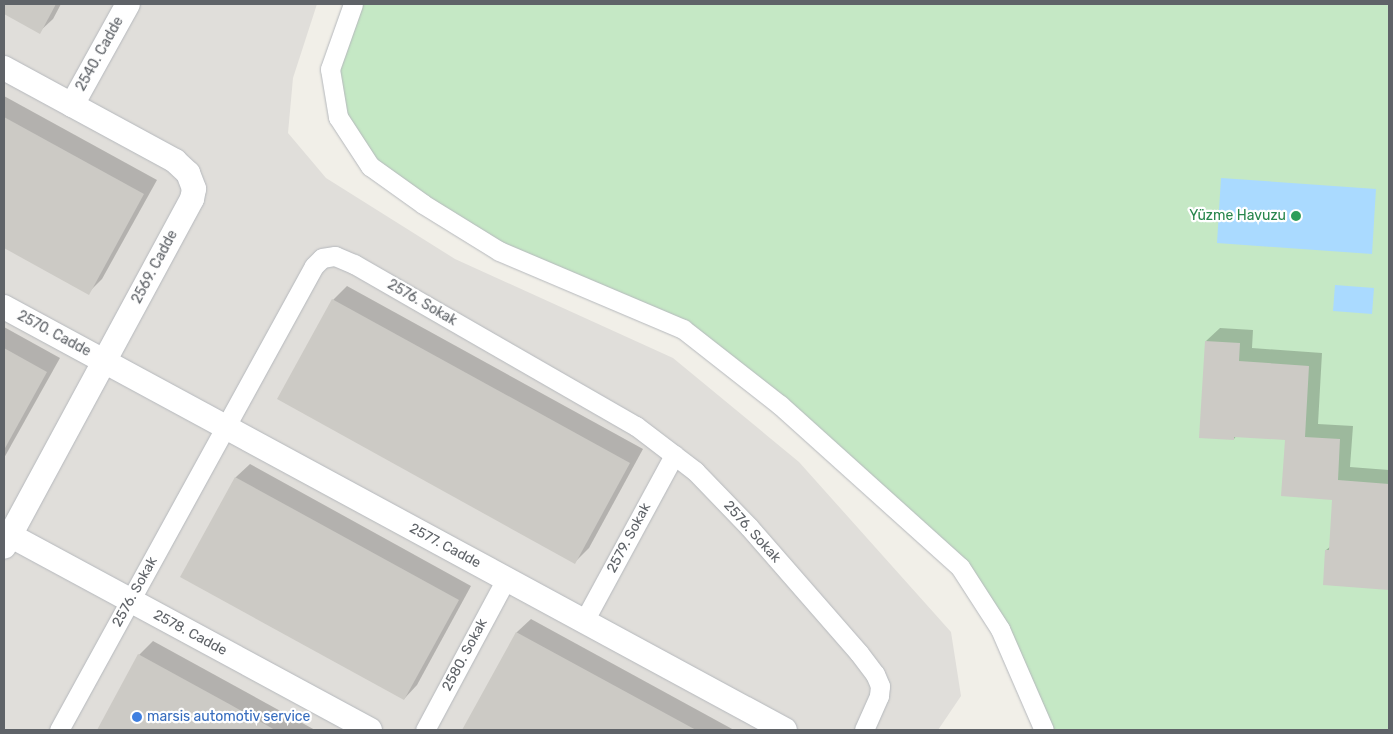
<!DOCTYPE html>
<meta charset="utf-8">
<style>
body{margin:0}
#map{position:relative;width:1393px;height:734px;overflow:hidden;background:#f1efe8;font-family:Rubik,sans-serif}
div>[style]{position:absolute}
.industrial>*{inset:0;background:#e0deda}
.green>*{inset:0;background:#c5e8c5}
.water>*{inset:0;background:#aadaff}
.shadow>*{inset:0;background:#0003}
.building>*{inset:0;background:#cccac5}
.roads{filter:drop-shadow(0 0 1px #b5b8bc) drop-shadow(0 0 1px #b5b8bc)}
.minor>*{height:19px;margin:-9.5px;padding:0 9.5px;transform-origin:9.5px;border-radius:9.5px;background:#fff}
.tertiary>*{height:24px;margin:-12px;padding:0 12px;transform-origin:12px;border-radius:12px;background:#fff}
.dots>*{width:14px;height:14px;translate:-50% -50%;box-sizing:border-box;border:2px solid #fff;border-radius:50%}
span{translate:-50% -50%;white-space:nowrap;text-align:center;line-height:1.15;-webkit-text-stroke:4.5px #fff;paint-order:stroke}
.street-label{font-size:14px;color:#5f6368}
.leisure-label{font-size:14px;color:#27864d}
.right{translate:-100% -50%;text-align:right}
.shop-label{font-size:14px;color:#366cbe}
.left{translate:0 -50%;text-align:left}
.frame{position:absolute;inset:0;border:5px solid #5f6368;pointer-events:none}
</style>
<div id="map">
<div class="industrial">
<div style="clip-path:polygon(4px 4px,317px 4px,293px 78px,288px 133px,326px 178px,455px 259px,673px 358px,799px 462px,951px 632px,961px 696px,938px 730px,4px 730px)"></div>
</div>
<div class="green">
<div style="clip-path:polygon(353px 4px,1389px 4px,1389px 730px,1044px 730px,960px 567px,683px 329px,499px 251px,370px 166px,338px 117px,330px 69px)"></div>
</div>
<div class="water">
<div style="clip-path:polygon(1221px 178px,1376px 189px,1372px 254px,1217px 243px)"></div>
<div style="clip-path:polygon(1335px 285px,1374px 288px,1372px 314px,1333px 311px)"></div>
</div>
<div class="shadow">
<div style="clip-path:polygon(4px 4px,61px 4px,53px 19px,39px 32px,4px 13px)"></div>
<div style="clip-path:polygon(4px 96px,157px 180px,102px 279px,88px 293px,4px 246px)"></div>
<div style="clip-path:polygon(347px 286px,643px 449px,589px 548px,575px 562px,333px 300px)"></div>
<div style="clip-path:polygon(4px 327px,60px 358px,4px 458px)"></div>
<div style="clip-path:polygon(1220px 328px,1253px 330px,1252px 348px,1322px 353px,1318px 424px,1353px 426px,1350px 467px,1389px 470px,1389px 588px,1324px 584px,1326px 550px,1331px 546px,1333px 498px,1286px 439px,1237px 435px,1234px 439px,1206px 341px)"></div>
<div style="clip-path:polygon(250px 464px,471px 586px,417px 685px,404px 699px,182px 576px,236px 477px)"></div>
<div style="clip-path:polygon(531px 619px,734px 730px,464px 730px,517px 632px)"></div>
<div style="clip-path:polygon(153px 641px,315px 730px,98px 730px,139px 655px)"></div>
</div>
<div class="building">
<div style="clip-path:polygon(4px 4px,56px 4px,40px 34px,4px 14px)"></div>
<div style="clip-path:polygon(4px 117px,144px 194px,89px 295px,4px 248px)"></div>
<div style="clip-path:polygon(332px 299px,630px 463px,575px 564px,277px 399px)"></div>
<div style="clip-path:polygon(1205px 341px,1240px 343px,1239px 361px,1309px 366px,1305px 437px,1340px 439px,1338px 480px,1389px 484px,1389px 590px,1323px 585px,1325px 550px,1329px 550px,1332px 500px,1281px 496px,1285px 440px,1234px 437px,1234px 440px,1199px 438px)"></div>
<div style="clip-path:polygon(4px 348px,47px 372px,4px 450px)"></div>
<div style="clip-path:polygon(235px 477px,459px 600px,404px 700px,180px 577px)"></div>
<div style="clip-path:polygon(516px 632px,628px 693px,696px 730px,462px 730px)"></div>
<div style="clip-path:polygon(138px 654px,231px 705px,275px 730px,97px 730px)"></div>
</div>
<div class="roads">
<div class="minor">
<div style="left:353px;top:4px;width:69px;rotate:109.5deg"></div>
<div style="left:330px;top:69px;width:49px;rotate:80.5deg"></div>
<div style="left:338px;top:117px;width:59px;rotate:56.9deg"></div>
<div style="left:370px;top:166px;width:65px;rotate:35.6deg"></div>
<div style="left:423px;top:204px;width:89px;rotate:31.7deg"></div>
<div style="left:499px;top:251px;width:200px;rotate:23deg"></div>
<div style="left:683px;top:329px;width:123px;rotate:38.1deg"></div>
<div style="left:780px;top:405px;width:242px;rotate:42deg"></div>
<div style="left:960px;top:567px;width:74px;rotate:57.2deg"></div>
<div style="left:1000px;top:629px;width:110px;rotate:66.5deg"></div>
<div style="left:584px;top:621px;width:189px;rotate:-61.5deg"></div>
<div style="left:59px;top:730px;width:529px;rotate:-61.21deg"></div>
<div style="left:314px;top:266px;width:11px;rotate:-45deg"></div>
<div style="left:322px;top:258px;width:13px;rotate:-9deg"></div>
<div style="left:335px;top:256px;width:21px;rotate:23deg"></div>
<div style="left:354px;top:264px;width:325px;rotate:29.9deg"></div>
<div style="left:636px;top:426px;width:74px;rotate:37.3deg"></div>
<div style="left:695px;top:471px;width:78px;rotate:46deg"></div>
<div style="left:749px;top:527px;width:167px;rotate:48.9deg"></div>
<div style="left:859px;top:653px;width:26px;rotate:53deg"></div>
<div style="left:875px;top:674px;width:13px;rotate:67deg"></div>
<div style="left:880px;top:686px;width:10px;rotate:96deg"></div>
<div style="left:879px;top:696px;width:37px;rotate:114deg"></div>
<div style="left:425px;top:730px;width:171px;rotate:-61.8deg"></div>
</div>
<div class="tertiary">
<div style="left:4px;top:68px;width:195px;rotate:28.5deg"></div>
<div style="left:175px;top:161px;width:18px;rotate:43deg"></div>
<div style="left:188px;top:173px;width:17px;rotate:69deg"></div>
<div style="left:194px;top:189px;width:10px;rotate:101deg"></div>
<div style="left:192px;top:199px;width:395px;rotate:118.4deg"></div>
<div style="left:72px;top:105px;width:115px;rotate:-61deg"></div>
<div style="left:4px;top:307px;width:888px;rotate:28.44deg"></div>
<div style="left:4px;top:532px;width:416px;rotate:28.4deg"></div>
</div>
</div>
<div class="dots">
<div style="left:1296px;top:216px;background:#2e9e5b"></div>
<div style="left:137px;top:717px;background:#3f7fe0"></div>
</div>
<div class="street-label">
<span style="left:100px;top:54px;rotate:-61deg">2540. Cadde</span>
<span style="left:155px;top:267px;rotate:-62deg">2569. Cadde</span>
<span style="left:422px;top:303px;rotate:30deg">2576. Sokak</span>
<span style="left:54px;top:334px;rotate:28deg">2570. Cadde</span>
<span style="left:752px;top:532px;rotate:48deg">2576. Sokak</span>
<span style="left:629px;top:538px;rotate:-62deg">2579. Sokak</span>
<span style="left:445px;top:546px;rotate:28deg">2577. Cadde</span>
<span style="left:135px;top:592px;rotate:-61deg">2576. Sokak</span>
<span style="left:190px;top:633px;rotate:28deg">2578. Cadde</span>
<span style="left:465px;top:655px;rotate:-62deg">2580. Sokak</span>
</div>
<div class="leisure-label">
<span class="right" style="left:1286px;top:216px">Yüzme Havuzu</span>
</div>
<div class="shop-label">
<span class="left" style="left:147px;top:717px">marsis automotiv service</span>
</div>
<div class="frame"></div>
</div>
